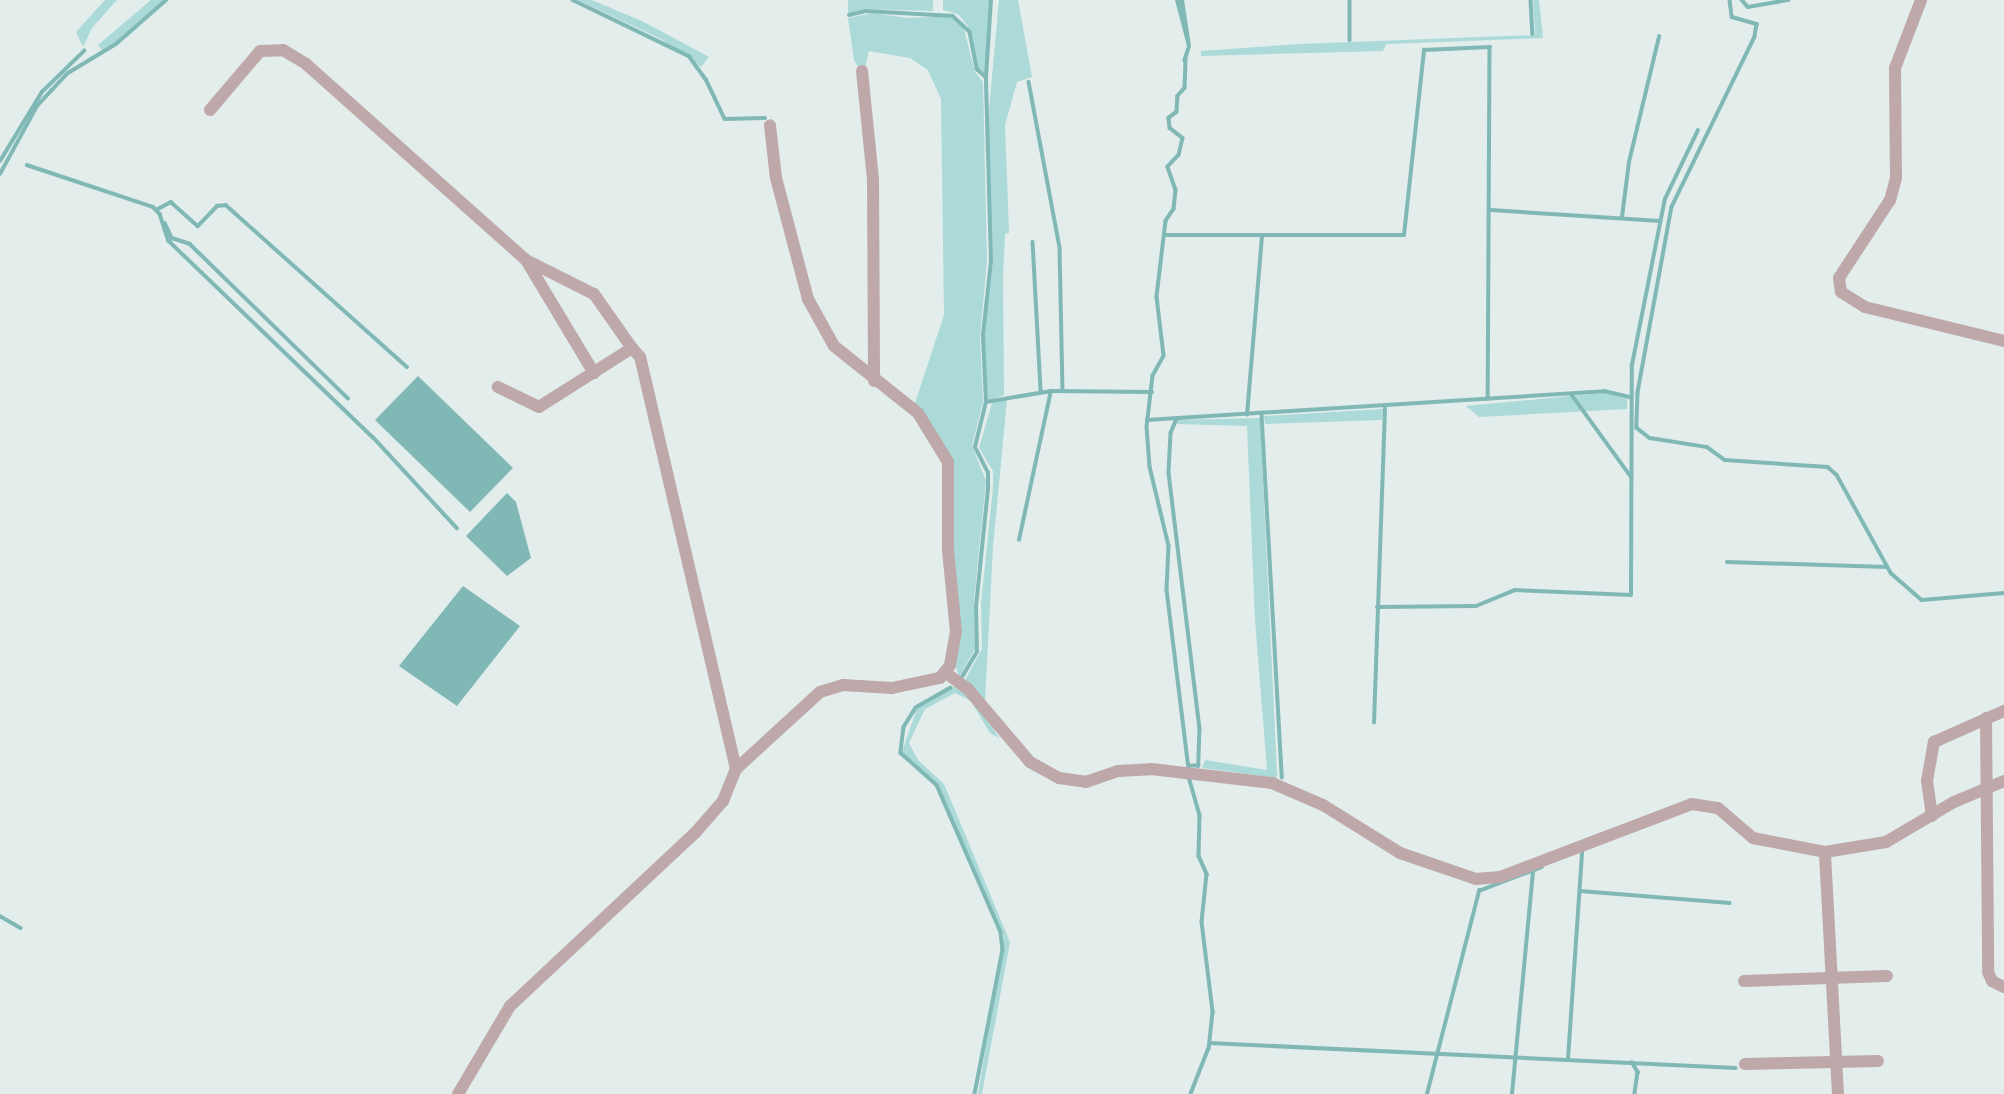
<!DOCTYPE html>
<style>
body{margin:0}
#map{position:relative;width:2004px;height:1094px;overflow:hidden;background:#e2edec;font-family:Cabin,sans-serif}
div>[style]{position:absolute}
.green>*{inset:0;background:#abdad8}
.water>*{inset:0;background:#80b8b6}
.stream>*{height:3.5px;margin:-1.75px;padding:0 1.75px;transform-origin:1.75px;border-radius:1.75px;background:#80b8b6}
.minor>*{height:12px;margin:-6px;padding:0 6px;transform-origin:6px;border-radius:6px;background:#bea8a9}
span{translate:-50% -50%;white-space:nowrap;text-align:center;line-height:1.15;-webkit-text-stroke:7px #e2edec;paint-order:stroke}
</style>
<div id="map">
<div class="green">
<div style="clip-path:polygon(105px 0,117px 0,92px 28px,83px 47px,76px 32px)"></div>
<div style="clip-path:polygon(151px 0,163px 0,115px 43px,102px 50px,98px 45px)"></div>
<div style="clip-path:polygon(578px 0,592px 0,644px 22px,709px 57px,701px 67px,661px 39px)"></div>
<div style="clip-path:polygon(848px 0,933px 0,933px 11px,866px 9px,848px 13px)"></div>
<div style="clip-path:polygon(943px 0,990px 0,985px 75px,978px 68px,968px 26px,958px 14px,943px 10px)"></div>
<div style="clip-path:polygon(999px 0,1018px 0,1032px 77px,1017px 82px,1005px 125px,1009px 233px,1005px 234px,1003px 277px,1004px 395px,988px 401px,984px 335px,993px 262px,987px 132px)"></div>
<div style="clip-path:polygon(1533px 0,1539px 0,1543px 38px,1386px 44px,1383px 51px,1201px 56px,1201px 51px,1300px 44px,1535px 35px)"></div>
<div style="clip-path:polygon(873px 13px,907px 18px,951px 16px,964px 29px,975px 72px,983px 82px,987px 261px,980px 337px,983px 402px,972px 446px,986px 481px,974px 600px,975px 649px,959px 677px,955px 664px,953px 472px,914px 406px,944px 315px,941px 99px,928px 70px,910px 58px,869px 51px,865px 68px,859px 69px,854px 60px,848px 18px)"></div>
<div style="clip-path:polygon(1604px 393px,1627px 399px,1627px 409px,1479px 417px,1466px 406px)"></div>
<div style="clip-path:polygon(1007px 400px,993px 547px,985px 700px,965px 680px,982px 649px,981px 603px,993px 488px,993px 471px,979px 448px,992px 403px)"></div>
<div style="clip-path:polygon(1383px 409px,1382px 420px,1265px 424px,1264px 416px)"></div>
<div style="clip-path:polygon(1260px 418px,1277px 773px,1277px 778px,1202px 768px,1205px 760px,1267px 770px,1255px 620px,1247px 426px,1177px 424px,1178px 420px)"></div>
<div style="clip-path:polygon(957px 685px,974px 697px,999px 738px,990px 733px,971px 701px,955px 693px,925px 709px,909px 743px,918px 760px,944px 784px,1010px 942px,982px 1094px,978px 1094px,1004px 936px,938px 785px,902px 752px,917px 708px)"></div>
</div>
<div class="water">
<div style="clip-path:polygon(1175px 0,1184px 0,1191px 46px,1186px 63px,1182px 61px,1187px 46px)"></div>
<div style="clip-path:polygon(418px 376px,513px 468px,470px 512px,375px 420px)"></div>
<div style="clip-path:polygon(507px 493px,516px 502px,531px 558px,507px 576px,466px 536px)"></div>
<div style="clip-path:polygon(463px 586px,520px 626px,457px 706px,399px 666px)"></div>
</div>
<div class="stream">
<div style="left:573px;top:0;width:129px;rotate:25.8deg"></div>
<div style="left:689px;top:56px;width:29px;rotate:54deg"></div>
<div style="left:706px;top:79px;width:44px;rotate:64.6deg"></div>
<div style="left:725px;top:119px;width:40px;rotate:-1.4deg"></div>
<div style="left:1350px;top:0;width:40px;rotate:90deg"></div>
<div style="left:1531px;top:0;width:34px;rotate:87deg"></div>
<div style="left:1730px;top:0;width:17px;rotate:83deg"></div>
<div style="left:1732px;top:17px;width:26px;rotate:16deg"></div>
<div style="left:1757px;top:24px;width:13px;rotate:99deg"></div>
<div style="left:1755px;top:37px;width:189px;rotate:116deg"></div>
<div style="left:1672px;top:207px;width:189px;rotate:100.4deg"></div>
<div style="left:1638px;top:393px;width:35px;rotate:92deg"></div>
<div style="left:1637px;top:428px;width:16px;rotate:38deg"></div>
<div style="left:1650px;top:438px;width:58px;rotate:9deg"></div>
<div style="left:1707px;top:447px;width:22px;rotate:36deg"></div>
<div style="left:1725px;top:460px;width:103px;rotate:3.9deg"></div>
<div style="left:1828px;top:467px;width:12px;rotate:42deg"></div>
<div style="left:1837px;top:475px;width:112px;rotate:61.1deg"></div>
<div style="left:1891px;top:573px;width:41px;rotate:41.1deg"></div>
<div style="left:1922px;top:600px;width:82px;rotate:-4.9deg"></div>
<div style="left:1742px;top:0;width:9px;rotate:49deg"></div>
<div style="left:1748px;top:7px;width:41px;rotate:-9.9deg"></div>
<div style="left:849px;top:15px;width:17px;rotate:-13deg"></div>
<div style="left:866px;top:11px;width:87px;rotate:3.3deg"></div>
<div style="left:953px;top:16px;width:23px;rotate:43deg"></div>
<div style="left:970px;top:32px;width:38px;rotate:79deg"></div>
<div style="left:977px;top:69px;width:12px;rotate:42deg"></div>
<div style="left:1186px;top:60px;width:28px;rotate:92deg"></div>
<div style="left:1185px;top:88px;width:11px;rotate:131deg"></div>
<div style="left:1178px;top:96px;width:16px;rotate:94deg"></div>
<div style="left:1177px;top:112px;width:10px;rotate:143deg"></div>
<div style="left:1169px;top:118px;width:10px;rotate:84deg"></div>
<div style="left:1170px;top:128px;width:16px;rotate:38deg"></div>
<div style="left:1183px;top:138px;width:17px;rotate:103deg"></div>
<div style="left:1179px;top:155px;width:16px;rotate:133deg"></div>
<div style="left:1168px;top:167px;width:24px;rotate:71deg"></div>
<div style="left:1176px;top:190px;width:19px;rotate:96deg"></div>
<div style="left:1174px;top:209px;width:14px;rotate:124deg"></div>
<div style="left:1166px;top:221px;width:77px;rotate:96.8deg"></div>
<div style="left:1157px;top:297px;width:59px;rotate:83.2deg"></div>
<div style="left:1164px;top:356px;width:23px;rotate:119deg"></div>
<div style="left:1153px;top:376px;width:51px;rotate:96.7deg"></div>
<div style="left:1147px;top:427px;width:40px;rotate:85.7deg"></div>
<div style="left:1150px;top:467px;width:81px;rotate:76.5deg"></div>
<div style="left:1169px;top:546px;width:44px;rotate:92.6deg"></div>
<div style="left:1167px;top:590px;width:180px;rotate:83deg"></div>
<div style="left:1029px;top:82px;width:169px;rotate:79.4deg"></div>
<div style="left:1060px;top:248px;width:142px;rotate:88.8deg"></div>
<div style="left:0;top:161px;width:81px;rotate:-58.7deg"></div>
<div style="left:42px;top:92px;width:59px;rotate:-44.3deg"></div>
<div style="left:27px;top:165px;width:133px;rotate:18.4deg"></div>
<div style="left:153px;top:207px;width:10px;rotate:45deg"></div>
<div style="left:160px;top:214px;width:28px;rotate:72deg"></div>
<div style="left:169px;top:241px;width:283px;rotate:43.9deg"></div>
<div style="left:373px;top:437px;width:124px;rotate:47.3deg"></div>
<div style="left:0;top:174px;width:77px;rotate:-61.4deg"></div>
<div style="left:37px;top:106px;width:22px;rotate:-47deg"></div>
<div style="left:52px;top:90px;width:23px;rotate:-47deg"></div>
<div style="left:68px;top:73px;width:56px;rotate:-31.1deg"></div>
<div style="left:116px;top:44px;width:67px;rotate:-41.3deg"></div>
<div style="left:156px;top:210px;width:17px;rotate:-28deg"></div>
<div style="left:171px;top:202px;width:36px;rotate:42deg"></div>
<div style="left:198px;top:226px;width:28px;rotate:-46deg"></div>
<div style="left:217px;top:206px;width:9px;rotate:-6deg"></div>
<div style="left:226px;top:205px;width:243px;rotate:41.8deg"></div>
<div style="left:1491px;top:210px;width:169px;rotate:3.7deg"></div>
<div style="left:1622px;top:217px;width:55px;rotate:-82.7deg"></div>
<div style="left:1629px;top:162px;width:129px;rotate:-76.5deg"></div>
<div style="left:165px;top:223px;width:17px;rotate:65deg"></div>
<div style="left:172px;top:238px;width:19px;rotate:18deg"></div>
<div style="left:190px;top:244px;width:221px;rotate:44.3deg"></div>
<div style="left:1165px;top:235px;width:239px"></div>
<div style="left:1404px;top:235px;width:186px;rotate:-83.8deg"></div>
<div style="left:1424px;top:50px;width:66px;rotate:-2.6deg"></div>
<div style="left:1490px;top:47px;width:352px;rotate:90.3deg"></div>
<div style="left:1033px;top:242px;width:150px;rotate:86.9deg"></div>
<div style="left:1572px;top:395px;width:102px;rotate:54.1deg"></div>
<div style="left:986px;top:402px;width:66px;rotate:-9.6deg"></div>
<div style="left:1051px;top:391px;width:101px;rotate:0.6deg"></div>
<div style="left:1247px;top:415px;width:180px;rotate:-85.2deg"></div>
<div style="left:1262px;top:415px;width:363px;rotate:86.8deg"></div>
<div style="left:1177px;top:419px;width:15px;rotate:113deg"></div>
<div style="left:1171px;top:433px;width:40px;rotate:92.9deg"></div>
<div style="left:1169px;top:473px;width:257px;rotate:83.1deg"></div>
<div style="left:1200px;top:728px;width:38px;rotate:92deg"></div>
<div style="left:1199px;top:766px;width:10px;rotate:180deg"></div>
<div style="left:1147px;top:420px;width:458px;rotate:-3.6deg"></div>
<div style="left:1604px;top:391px;width:27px;rotate:13deg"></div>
<div style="left:1019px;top:540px;width:152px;rotate:-77.9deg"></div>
<div style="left:1727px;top:562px;width:160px;rotate:1.8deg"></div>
<div style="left:1377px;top:607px;width:99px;rotate:-0.6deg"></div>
<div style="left:1476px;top:606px;width:42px;rotate:-22.3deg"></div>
<div style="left:1515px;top:590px;width:116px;rotate:2.5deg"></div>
<div style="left:1631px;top:595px;width:230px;rotate:-89.8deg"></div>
<div style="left:1632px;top:365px;width:169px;rotate:-78.8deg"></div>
<div style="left:1665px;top:199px;width:76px;rotate:-64.4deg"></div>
<div style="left:962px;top:677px;width:29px;rotate:-59deg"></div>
<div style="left:977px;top:652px;width:45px;rotate:-91.3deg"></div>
<div style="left:976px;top:607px;width:120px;rotate:-84.2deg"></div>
<div style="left:988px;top:488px;width:15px;rotate:-90deg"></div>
<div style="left:988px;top:473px;width:29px;rotate:-117deg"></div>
<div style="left:975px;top:447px;width:46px;rotate:-76.3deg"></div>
<div style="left:986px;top:402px;width:67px;rotate:-92.6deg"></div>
<div style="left:983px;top:335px;width:74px;rotate:-83.8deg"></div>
<div style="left:991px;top:261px;width:184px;rotate:-91.6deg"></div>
<div style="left:986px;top:77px;width:77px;rotate:-86.3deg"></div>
<div style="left:951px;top:688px;width:40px;rotate:150.3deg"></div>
<div style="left:916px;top:708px;width:22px;rotate:122deg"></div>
<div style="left:904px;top:727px;width:26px;rotate:97deg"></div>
<div style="left:901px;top:753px;width:48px;rotate:41.6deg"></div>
<div style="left:937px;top:785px;width:160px;rotate:66.5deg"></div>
<div style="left:1001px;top:932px;width:18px;rotate:84deg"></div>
<div style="left:1003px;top:950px;width:147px;rotate:101deg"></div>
<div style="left:1374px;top:723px;width:315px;rotate:-88deg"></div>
<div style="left:1189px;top:777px;width:40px;rotate:74deg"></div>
<div style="left:1200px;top:815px;width:41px;rotate:91.4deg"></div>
<div style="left:1199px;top:856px;width:20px;rotate:66deg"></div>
<div style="left:1207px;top:874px;width:48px;rotate:95.9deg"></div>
<div style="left:1202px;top:922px;width:91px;rotate:83deg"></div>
<div style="left:1213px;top:1012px;width:36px;rotate:96deg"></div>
<div style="left:1209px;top:1048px;width:49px;rotate:111.4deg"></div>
<div style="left:1580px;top:891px;width:150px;rotate:4.6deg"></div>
<div style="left:0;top:916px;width:24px;rotate:30deg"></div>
<div style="left:1210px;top:1043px;width:526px;rotate:2.73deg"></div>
<div style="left:1568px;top:1059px;width:208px;rotate:-86.1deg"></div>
<div style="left:1632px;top:1062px;width:12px;rotate:59deg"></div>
<div style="left:1638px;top:1072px;width:22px;rotate:98deg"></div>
<div style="left:1427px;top:1094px;width:210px;rotate:-75.6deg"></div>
<div style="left:1479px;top:891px;width:67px;rotate:-20.9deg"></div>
<div style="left:1512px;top:1094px;width:224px;rotate:-84.6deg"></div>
</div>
<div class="minor">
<div style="left:1921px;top:0;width:73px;rotate:110.9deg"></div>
<div style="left:1895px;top:68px;width:110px;rotate:89.5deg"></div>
<div style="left:1896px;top:178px;width:23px;rotate:105deg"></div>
<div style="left:1890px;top:200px;width:93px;rotate:123.2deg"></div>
<div style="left:1839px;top:278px;width:14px;rotate:82deg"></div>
<div style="left:1841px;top:292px;width:28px;rotate:32deg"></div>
<div style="left:1865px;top:307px;width:143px;rotate:13.7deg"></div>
<div style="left:862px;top:71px;width:109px;rotate:84.2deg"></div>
<div style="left:873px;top:179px;width:202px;rotate:89.7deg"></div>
<div style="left:210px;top:110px;width:77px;rotate:-49.7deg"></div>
<div style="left:260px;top:51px;width:23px;rotate:-2deg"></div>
<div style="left:283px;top:50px;width:27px;rotate:31deg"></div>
<div style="left:306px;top:64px;width:295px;rotate:41.7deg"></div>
<div style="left:526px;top:260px;width:132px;rotate:59deg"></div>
<div style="left:526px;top:260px;width:76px;rotate:26.6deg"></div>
<div style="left:594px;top:294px;width:66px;rotate:54.9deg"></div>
<div style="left:946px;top:673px;width:26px;rotate:36deg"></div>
<div style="left:967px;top:688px;width:97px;rotate:49.6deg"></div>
<div style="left:1030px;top:762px;width:33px;rotate:29deg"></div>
<div style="left:1059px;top:778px;width:27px;rotate:8deg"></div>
<div style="left:1086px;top:782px;width:34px;rotate:-19deg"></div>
<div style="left:1118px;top:771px;width:33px;rotate:-3deg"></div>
<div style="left:1151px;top:769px;width:122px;rotate:6.6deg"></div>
<div style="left:1272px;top:783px;width:56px;rotate:23.3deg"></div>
<div style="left:1323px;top:805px;width:91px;rotate:31.9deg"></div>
<div style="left:1400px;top:853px;width:80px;rotate:18.9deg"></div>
<div style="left:1476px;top:879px;width:24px;rotate:-5deg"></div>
<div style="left:1500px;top:877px;width:205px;rotate:-20.8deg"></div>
<div style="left:1692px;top:804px;width:26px;rotate:9deg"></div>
<div style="left:1718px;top:808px;width:46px;rotate:40.6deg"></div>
<div style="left:1753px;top:838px;width:73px;rotate:11deg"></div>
<div style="left:1986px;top:718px;width:254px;rotate:89.5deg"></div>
<div style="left:1988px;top:972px;width:10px;rotate:66deg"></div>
<div style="left:1992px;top:981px;width:13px;rotate:27deg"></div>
<div style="left:736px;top:769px;width:114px;rotate:-42.5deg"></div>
<div style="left:820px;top:692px;width:24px;rotate:-17deg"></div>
<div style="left:843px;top:685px;width:49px;rotate:3.5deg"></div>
<div style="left:892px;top:688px;width:49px;rotate:-11.8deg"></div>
<div style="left:940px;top:678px;width:16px;rotate:-52deg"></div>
<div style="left:950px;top:665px;width:34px;rotate:-80deg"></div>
<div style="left:956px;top:632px;width:82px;rotate:-95.6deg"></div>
<div style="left:948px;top:550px;width:88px;rotate:-90deg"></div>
<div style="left:948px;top:462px;width:57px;rotate:-121.5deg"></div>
<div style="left:918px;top:413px;width:107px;rotate:-141.4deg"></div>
<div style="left:834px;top:346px;width:54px;rotate:-119deg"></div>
<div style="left:808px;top:299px;width:125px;rotate:-104.8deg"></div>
<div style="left:776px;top:178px;width:53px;rotate:-96.5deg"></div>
<div style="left:1932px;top:816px;width:35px;rotate:-98deg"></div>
<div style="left:1927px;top:781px;width:40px;rotate:-80deg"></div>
<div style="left:1934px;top:742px;width:77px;rotate:-23.9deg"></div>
<div style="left:1744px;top:981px;width:143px;rotate:-2deg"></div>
<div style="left:1745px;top:1064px;width:133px;rotate:-1.3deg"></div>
<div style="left:458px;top:1094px;width:102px;rotate:-59.4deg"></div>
<div style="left:510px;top:1006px;width:253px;rotate:-43.1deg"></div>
<div style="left:695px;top:833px;width:43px;rotate:-48.8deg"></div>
<div style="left:723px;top:801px;width:35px;rotate:-68deg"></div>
<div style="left:736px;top:769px;width:423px;rotate:-103.1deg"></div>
<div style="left:640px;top:357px;width:12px;rotate:-132deg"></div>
<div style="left:632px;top:348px;width:110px;rotate:147.6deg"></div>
<div style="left:539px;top:407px;width:46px;rotate:-154deg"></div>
<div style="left:1838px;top:1094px;width:242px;rotate:-93.1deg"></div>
<div style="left:1825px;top:852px;width:62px;rotate:-9.3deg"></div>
<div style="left:1886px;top:842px;width:79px;rotate:-30.5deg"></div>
<div style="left:1954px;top:802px;width:54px;rotate:-22.8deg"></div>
</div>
</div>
